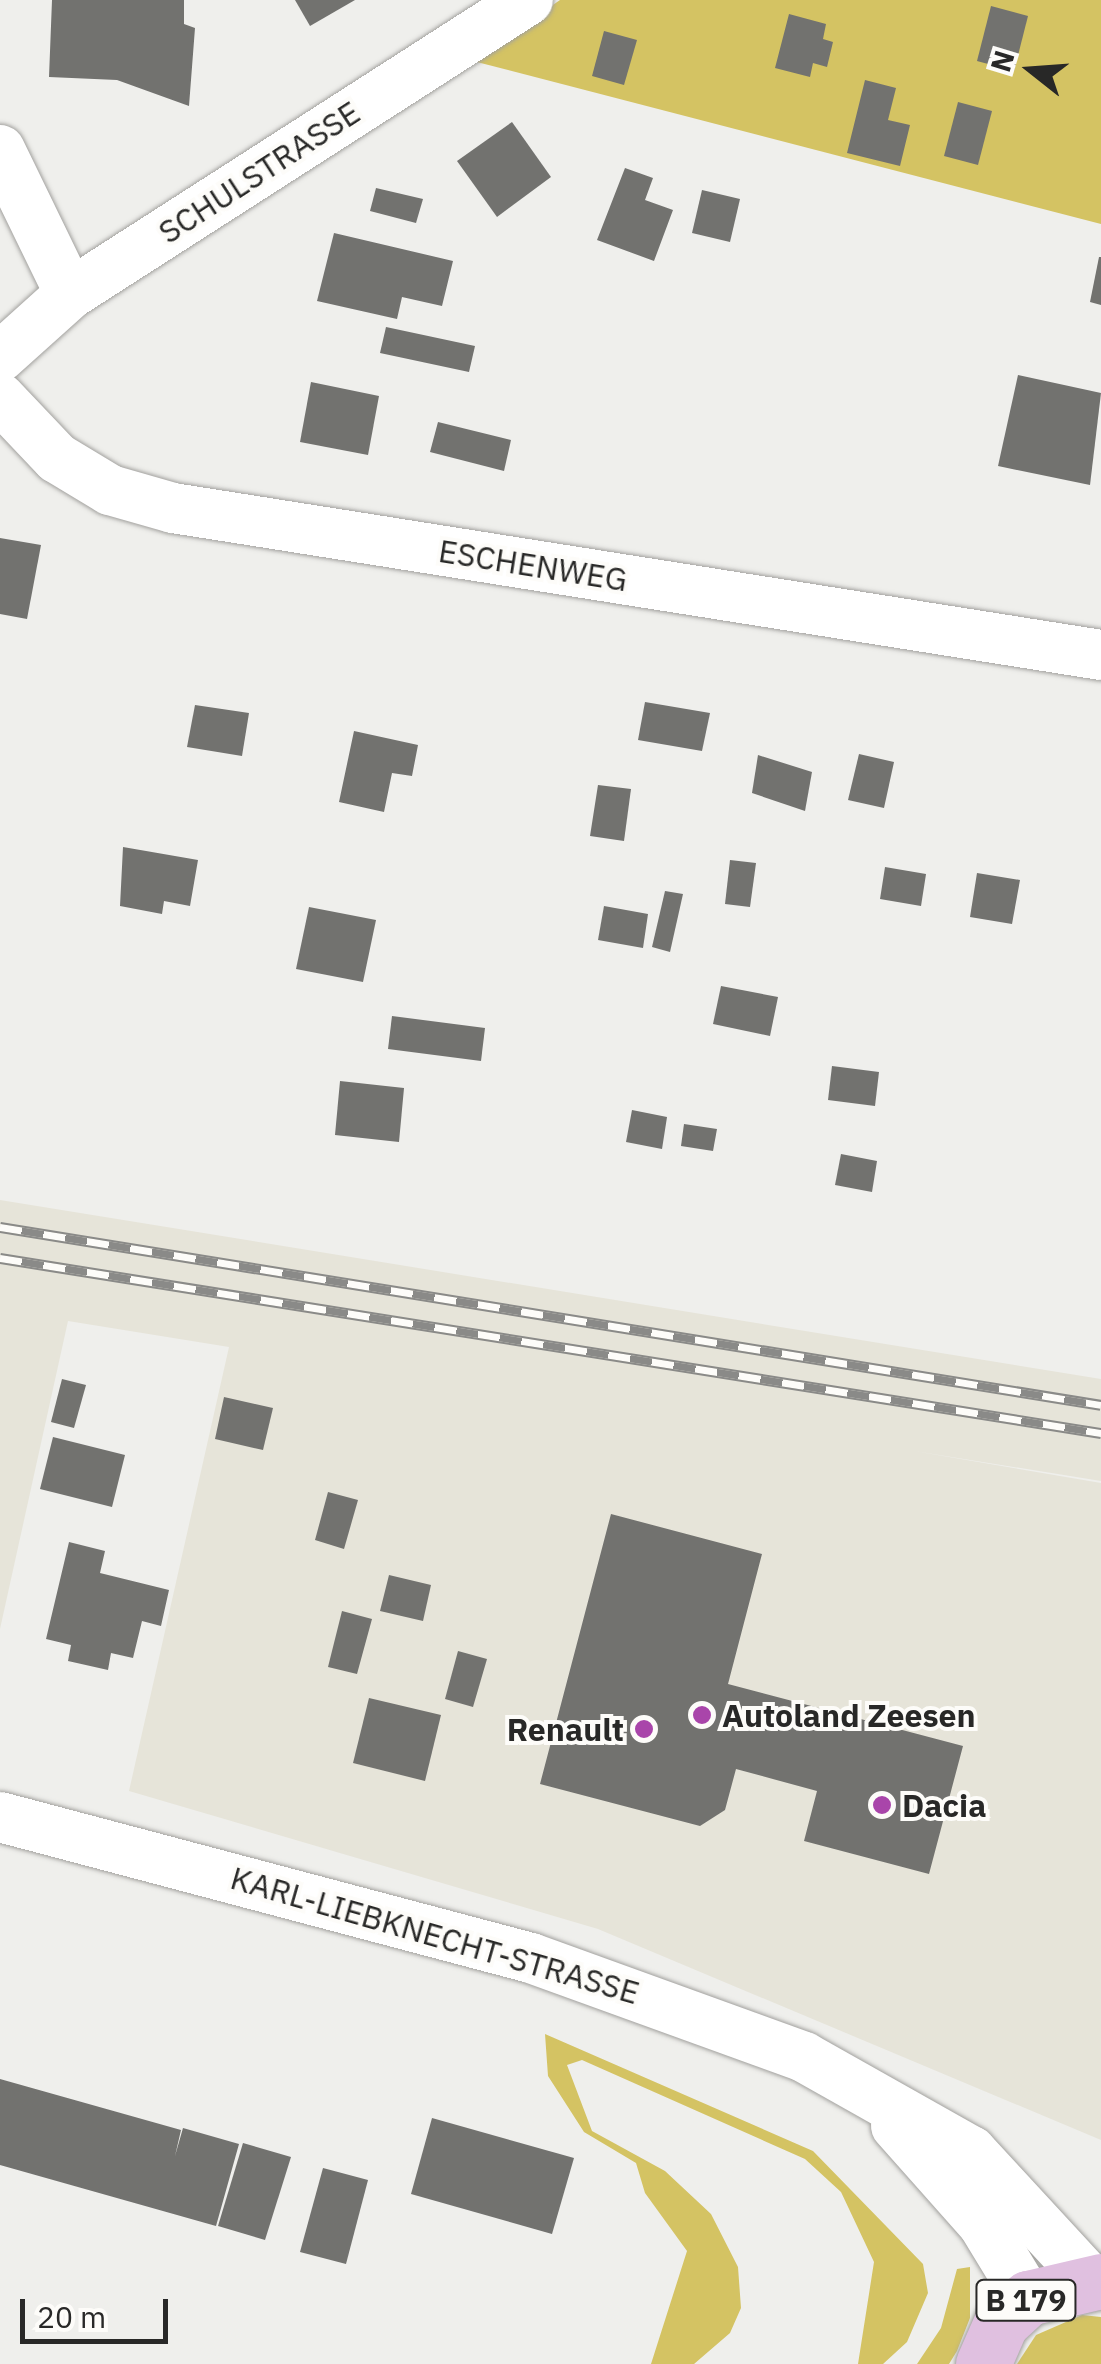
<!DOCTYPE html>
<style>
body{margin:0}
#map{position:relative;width:1101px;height:2364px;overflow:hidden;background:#efefec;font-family:"IBM Plex Sans",sans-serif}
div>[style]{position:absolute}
.built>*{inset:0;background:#e6e4d9}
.green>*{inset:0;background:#d4c363}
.building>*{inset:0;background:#72726f}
.roads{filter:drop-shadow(0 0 2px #a2a19e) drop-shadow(0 0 2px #a2a19e)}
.minor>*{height:50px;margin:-25px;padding:0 25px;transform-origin:25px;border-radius:25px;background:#fff}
.major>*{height:55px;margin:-27.5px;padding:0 27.5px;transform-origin:27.5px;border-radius:27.5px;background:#e0c0e0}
.rail>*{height:11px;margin-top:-5.5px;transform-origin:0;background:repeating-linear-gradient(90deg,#fdfcf9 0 22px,#8a8a88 0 44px);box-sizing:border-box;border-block:2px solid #8a8a88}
.dots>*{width:28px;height:28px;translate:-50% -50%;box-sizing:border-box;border:5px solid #fdfcf9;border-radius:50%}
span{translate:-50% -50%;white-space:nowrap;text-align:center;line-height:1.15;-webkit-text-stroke:8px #fdfcf9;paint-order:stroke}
.shield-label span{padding:2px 8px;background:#fdfcf9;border:2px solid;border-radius:8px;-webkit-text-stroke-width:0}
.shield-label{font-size:30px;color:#282827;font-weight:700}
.street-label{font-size:32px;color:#282827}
.poi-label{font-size:32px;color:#282827;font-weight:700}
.left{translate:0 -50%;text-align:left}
.right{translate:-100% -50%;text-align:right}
.north{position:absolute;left:981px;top:20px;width:100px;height:100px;-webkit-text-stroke:8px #fdfcf9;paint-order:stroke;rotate:287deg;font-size:28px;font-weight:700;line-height:40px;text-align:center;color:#282827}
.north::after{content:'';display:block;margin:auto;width:35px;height:45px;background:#282827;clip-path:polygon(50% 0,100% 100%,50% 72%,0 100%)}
.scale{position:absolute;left:20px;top:2299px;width:148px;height:45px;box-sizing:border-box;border:5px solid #282827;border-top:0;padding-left:12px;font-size:30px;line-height:35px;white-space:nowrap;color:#282827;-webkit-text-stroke:8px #fdfcf9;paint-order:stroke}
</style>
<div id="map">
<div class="built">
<div style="clip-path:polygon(0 1200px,1101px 1379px,1101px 1481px,914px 1451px,1101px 1483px,1101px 2140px,598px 1929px,129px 1791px,229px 1347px,68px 1321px,0 1629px)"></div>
</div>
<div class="green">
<div style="clip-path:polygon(560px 0,1101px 0,1101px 224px,473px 61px)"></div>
<div style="clip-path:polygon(545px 2034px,813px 2151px,923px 2264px,928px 2293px,907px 2342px,883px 2364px,858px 2364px,874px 2262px,841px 2192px,805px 2159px,582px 2060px,567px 2065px,592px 2131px,665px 2171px,711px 2214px,738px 2267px,741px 2308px,730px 2333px,694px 2364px,651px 2364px,687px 2251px,645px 2193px,636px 2163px,584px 2132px,548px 2076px)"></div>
<div style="clip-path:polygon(970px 2267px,970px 2318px,957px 2351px,949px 2364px,917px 2364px,941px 2328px,957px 2269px)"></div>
<div style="clip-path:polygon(1082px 2315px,1101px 2317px,1101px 2364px,1017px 2364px,1036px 2335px)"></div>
</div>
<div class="building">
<div style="clip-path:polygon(52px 0,184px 0,184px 24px,195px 28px,189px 106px,117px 80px,49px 77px)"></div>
<div style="clip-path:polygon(295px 0,355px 0,310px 26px)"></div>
<div style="clip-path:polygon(991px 6px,1028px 16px,1014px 71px,977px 61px)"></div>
<div style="clip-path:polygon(789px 14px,826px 24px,823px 39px,833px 42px,827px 67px,813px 63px,810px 77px,775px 68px)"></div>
<div style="clip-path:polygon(604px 31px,637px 40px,624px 85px,592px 76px)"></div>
<div style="clip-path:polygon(865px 80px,896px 88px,888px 120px,910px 125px,900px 166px,847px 153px)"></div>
<div style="clip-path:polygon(958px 102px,992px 111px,978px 165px,944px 156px)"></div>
<div style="clip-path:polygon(512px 122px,551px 177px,497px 217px,457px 161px)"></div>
<div style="clip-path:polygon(625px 168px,653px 178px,645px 200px,673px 210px,654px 261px,597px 240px)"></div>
<div style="clip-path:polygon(376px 188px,423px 199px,416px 223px,370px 211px)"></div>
<div style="clip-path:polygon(702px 190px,740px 199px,730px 242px,692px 233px)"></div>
<div style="clip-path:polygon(334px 233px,453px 261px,442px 306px,402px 297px,397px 319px,317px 301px)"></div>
<div style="clip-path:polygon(1099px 257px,1101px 257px,1101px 305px,1090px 302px)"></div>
<div style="clip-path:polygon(386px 327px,475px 346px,469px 372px,380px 353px)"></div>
<div style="clip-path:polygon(1018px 375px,1101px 393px,1090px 485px,998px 466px)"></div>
<div style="clip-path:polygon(311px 382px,379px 396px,368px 455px,300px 442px)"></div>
<div style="clip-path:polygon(438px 422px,511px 440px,504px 471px,430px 452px)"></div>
<div style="clip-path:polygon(0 538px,41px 545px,27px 619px,0 614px)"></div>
<div style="clip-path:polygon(645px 702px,710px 713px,702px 751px,638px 740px)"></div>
<div style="clip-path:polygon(195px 705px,249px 713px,242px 756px,187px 747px)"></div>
<div style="clip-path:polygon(354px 731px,418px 745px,412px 776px,392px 773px,384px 812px,339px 802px)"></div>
<div style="clip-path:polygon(859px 754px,894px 762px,884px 808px,848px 800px)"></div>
<div style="clip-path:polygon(758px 755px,812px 772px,805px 811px,752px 793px)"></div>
<div style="clip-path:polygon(598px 785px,631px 789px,624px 841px,590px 836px)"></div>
<div style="clip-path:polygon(123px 847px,198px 860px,190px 906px,164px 901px,162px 914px,120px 906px)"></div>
<div style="clip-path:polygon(730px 860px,756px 863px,750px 907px,725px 904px)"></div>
<div style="clip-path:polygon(885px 867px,926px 874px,921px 906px,880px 899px)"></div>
<div style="clip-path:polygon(977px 873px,1020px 880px,1012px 924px,970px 917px)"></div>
<div style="clip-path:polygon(665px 891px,683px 894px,670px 952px,652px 947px)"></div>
<div style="clip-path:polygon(604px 906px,648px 914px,643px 948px,598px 940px)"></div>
<div style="clip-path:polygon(309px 907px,376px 920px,363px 982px,296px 969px)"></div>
<div style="clip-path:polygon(721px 986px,778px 997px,770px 1036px,713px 1024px)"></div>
<div style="clip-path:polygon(392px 1016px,485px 1028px,481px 1061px,388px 1049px)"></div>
<div style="clip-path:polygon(832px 1066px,879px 1072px,875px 1106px,828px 1100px)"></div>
<div style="clip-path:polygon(340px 1081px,404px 1088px,399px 1142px,335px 1135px)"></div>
<div style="clip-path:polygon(632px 1110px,667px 1117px,662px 1149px,626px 1142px)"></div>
<div style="clip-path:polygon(684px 1124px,717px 1129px,713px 1151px,681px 1146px)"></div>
<div style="clip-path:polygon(841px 1154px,877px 1161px,872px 1192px,835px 1185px)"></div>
<div style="clip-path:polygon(62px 1379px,86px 1385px,74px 1428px,51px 1422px)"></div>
<div style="clip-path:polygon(224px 1397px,273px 1408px,263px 1450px,215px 1439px)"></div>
<div style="clip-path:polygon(53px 1437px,125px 1455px,112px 1507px,40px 1489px)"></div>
<div style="clip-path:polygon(328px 1492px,358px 1500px,344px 1549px,315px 1540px)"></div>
<div style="clip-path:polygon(611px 1514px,762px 1554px,728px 1684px,963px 1746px,929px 1874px,804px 1841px,817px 1791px,736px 1769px,725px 1810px,700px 1826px,540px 1784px)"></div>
<div style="clip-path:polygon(69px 1542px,105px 1551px,100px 1573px,169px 1590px,161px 1626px,142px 1621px,133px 1658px,111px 1653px,108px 1670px,68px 1661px,71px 1645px,46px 1639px)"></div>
<div style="clip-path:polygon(389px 1575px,431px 1585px,423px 1621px,380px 1611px)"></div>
<div style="clip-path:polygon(342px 1611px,372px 1619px,357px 1674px,328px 1667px)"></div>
<div style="clip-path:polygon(458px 1651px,487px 1659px,473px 1707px,445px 1699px)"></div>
<div style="clip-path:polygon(369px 1698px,441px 1715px,425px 1781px,353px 1763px)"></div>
<div style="clip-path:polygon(0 2079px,181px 2130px,175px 2156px,183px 2128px,239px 2144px,216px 2226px,0 2165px)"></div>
<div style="clip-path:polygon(432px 2118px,574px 2158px,552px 2234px,411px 2194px)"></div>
<div style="clip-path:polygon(243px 2143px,291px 2157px,265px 2240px,218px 2226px)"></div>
<div style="clip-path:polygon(323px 2168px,368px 2180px,346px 2264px,300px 2252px)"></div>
</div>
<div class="roads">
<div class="minor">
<div style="left:0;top:150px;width:160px;rotate:64.1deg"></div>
<div style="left:0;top:357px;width:94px;rotate:-42deg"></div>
<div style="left:70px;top:294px;width:544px;rotate:-32.7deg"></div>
<div style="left:0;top:398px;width:83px;rotate:46.5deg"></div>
<div style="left:57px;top:458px;width:62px;rotate:31.1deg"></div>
<div style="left:110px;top:490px;width:66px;rotate:15.9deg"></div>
<div style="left:173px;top:508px;width:940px;rotate:9deg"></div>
<div style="left:0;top:1817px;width:549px;rotate:14.87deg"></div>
<div style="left:531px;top:1958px;width:290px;rotate:19.9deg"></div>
<div style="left:804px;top:2057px;width:192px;rotate:29.4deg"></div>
<div style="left:971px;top:2151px;width:174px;rotate:47.3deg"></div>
<div style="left:896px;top:2126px;width:131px;rotate:48.4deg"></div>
<div style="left:983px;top:2224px;width:87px;rotate:58.7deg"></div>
</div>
<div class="major">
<div style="left:983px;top:2364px;width:45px;rotate:-66.3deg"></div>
<div style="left:1001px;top:2323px;width:37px;rotate:-43deg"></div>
<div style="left:1028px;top:2298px;width:75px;rotate:-13.1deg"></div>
</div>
</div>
<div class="rail">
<div style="left:0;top:1227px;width:1115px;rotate:9.18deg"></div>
<div style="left:0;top:1258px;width:1115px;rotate:9.03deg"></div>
</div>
<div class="dots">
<div style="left:702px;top:1715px;background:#a945aa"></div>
<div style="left:644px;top:1729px;background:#a945aa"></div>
<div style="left:882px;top:1805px;background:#a945aa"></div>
</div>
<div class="shield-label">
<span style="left:1026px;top:2300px">B 179</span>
</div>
<div class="street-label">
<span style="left:259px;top:172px;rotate:-33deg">SCHULSTRASSE</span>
<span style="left:533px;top:565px;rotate:9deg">ESCHENWEG</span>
<span style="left:435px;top:1935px;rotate:16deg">KARL-LIEBKNECHT-STRASSE</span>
</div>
<div class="poi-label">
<span class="left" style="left:722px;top:1715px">Autoland Zeesen</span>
<span class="right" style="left:624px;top:1729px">Renault</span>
<span class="left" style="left:902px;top:1805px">Dacia</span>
</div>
<div class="north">N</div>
<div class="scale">20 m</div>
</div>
